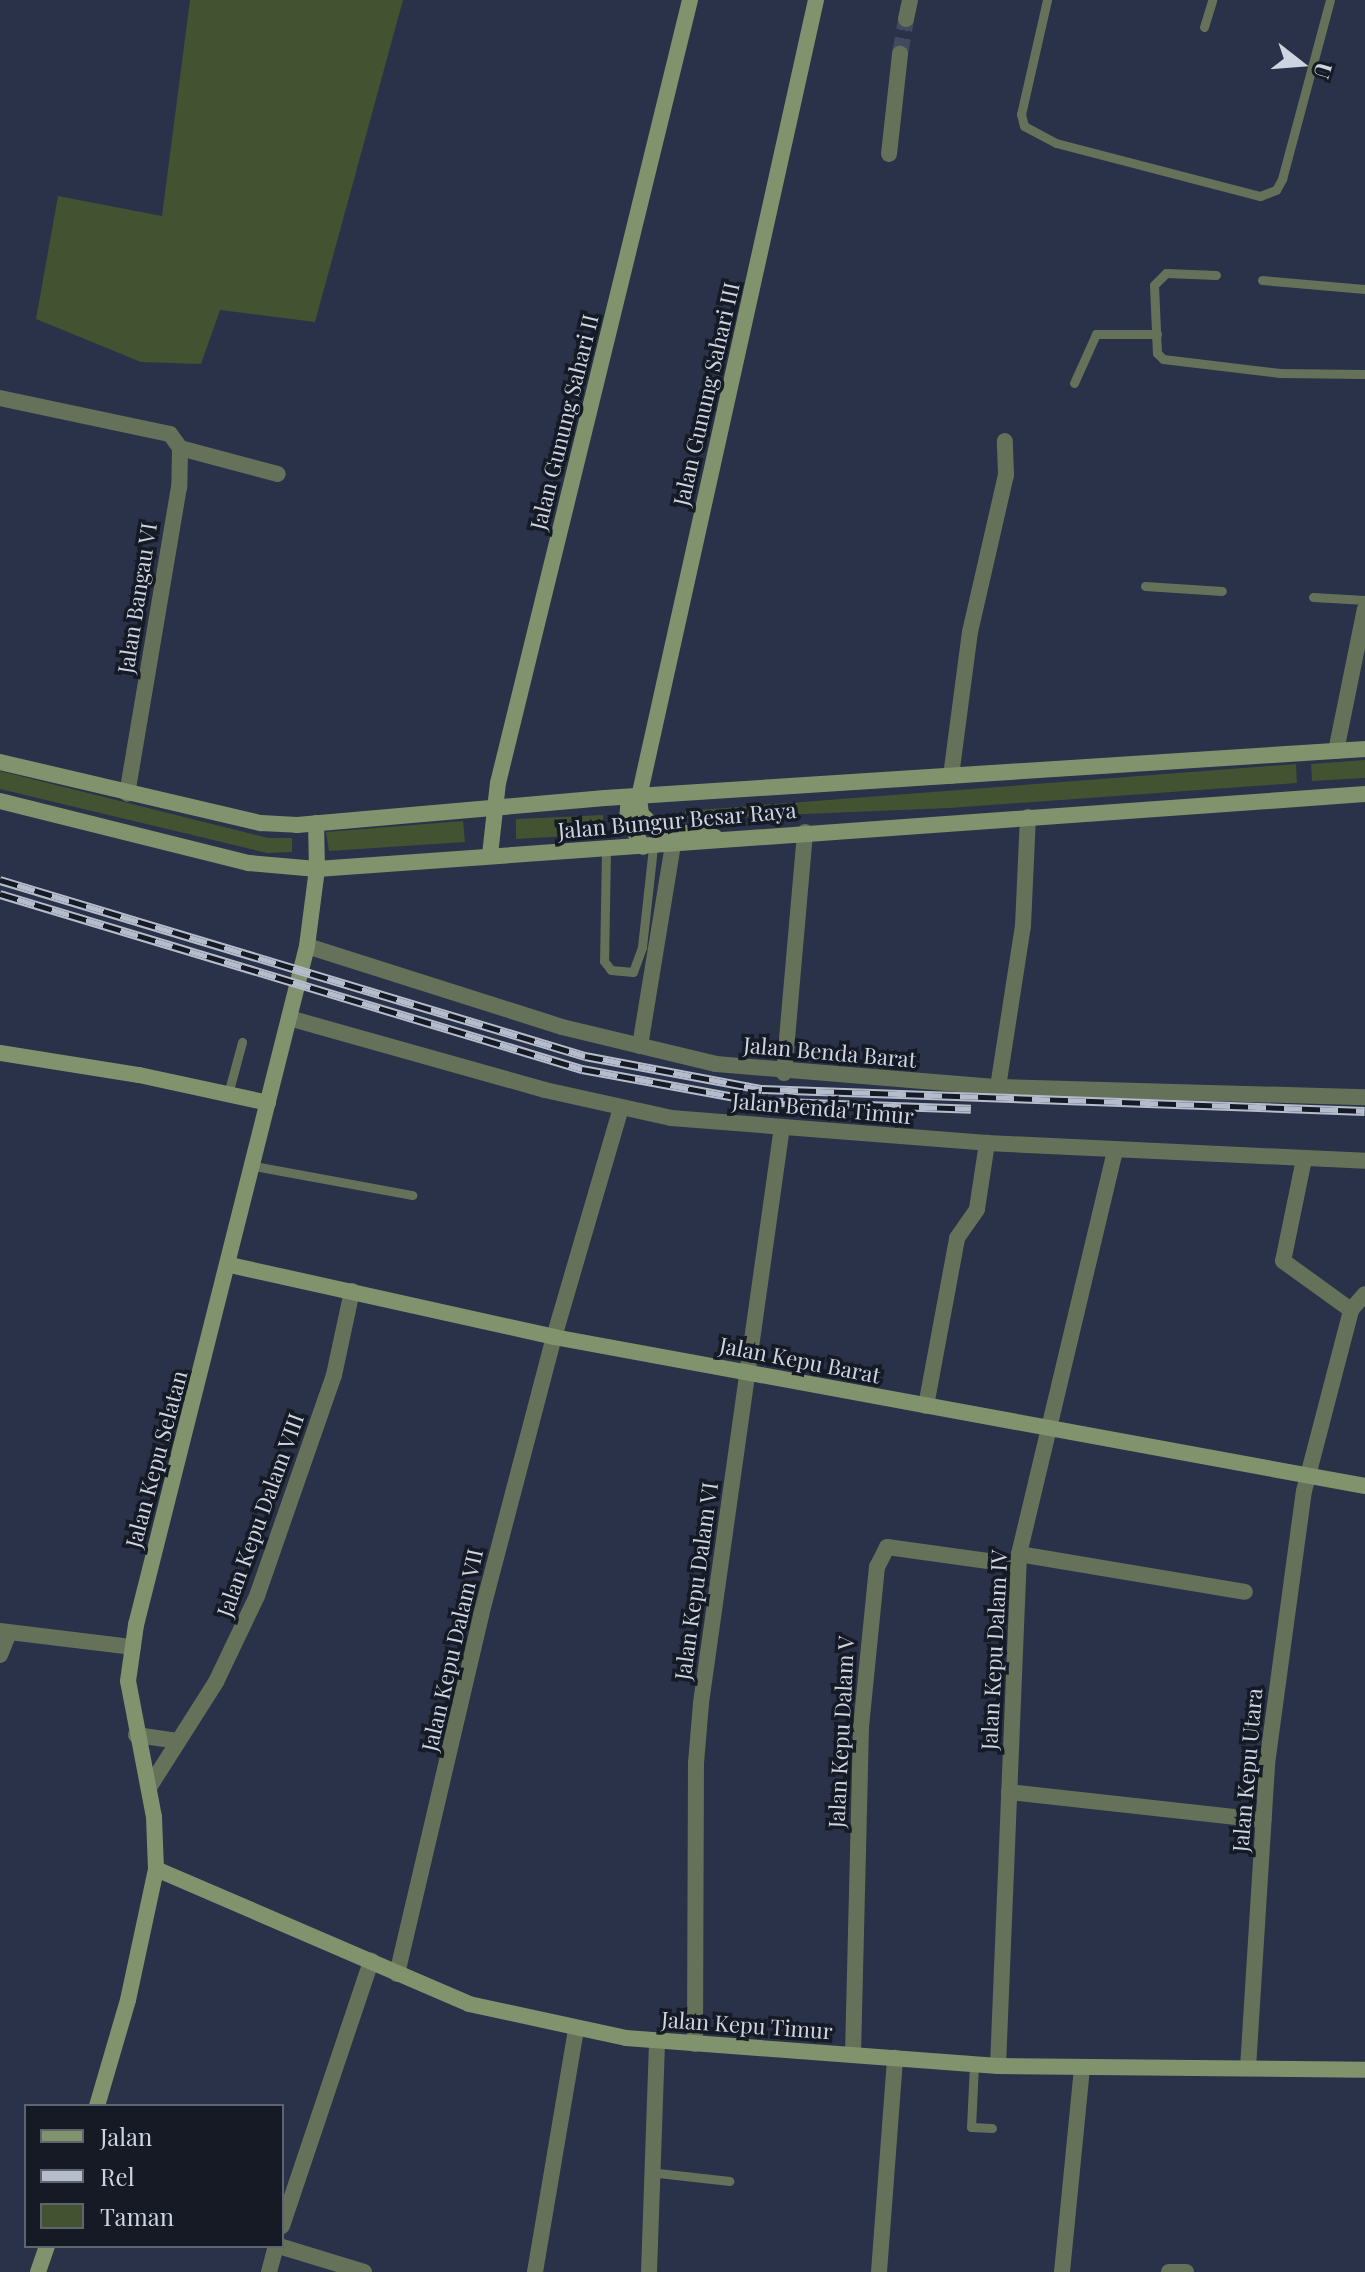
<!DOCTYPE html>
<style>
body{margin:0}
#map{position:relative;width:1365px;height:2272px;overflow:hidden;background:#293248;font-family:"Playfair Display",serif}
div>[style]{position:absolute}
.green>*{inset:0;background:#435231}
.street-tunnel>*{height:16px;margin-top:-8px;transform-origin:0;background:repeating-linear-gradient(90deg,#424a5f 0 16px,transparent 0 24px)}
.lane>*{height:9px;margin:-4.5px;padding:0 4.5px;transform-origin:4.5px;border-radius:4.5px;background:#657159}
.street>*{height:16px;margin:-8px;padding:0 8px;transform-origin:8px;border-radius:8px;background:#657159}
.secondary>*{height:16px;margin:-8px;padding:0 8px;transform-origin:8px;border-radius:8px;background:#81936d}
.rail>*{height:9px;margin-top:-4.5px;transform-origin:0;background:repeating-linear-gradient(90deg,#161a24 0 18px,#b5bccb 0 36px);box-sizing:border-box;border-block:2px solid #b5bccb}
span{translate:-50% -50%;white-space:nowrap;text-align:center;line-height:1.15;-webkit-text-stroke:7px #161a24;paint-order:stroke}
.street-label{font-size:22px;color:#cdd4e2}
.legend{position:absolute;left:24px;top:2104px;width:260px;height:144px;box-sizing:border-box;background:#161a24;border:2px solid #5f6470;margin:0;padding:10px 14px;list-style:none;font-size:24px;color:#cdd4e2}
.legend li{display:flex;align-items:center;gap:16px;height:40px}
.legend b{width:40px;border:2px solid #5f6470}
.north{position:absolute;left:1261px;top:24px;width:80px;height:80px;-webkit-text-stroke:6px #161a24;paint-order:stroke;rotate:107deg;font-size:22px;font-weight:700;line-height:32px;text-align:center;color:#cdd4e2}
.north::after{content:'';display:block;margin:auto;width:28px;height:36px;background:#cdd4e2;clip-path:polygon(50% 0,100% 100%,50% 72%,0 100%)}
</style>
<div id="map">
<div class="green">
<div style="clip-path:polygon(190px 0,403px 0,315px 322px,220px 310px,201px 364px,141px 362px,36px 319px,58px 196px,162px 216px)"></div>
<div style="clip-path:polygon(1365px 760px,1365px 778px,1312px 781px,1311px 764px)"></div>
<div style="clip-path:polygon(1296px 764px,1297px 783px,949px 808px,686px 819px,685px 811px)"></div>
<div style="clip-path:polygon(0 771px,268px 838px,292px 838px,292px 852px,267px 853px,0 789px)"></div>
<div style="clip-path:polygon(603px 815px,604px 834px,516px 839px,516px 819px)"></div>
<div style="clip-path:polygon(463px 821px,465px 842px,329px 851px,326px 832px)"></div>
</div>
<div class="street-tunnel">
<div style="left:900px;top:54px;width:36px;rotate:-80deg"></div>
</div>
<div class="lane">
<div style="left:1047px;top:0;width:117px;rotate:102.8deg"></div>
<div style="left:1021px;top:114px;width:12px;rotate:76deg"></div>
<div style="left:1024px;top:126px;width:36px;rotate:28deg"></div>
<div style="left:1056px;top:143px;width:211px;rotate:14.6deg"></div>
<div style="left:1260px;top:196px;width:17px;rotate:-21deg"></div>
<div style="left:1276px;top:190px;width:13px;rotate:-61deg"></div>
<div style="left:1282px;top:179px;width:185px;rotate:-75deg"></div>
<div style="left:1204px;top:27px;width:28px;rotate:-73deg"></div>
<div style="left:1216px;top:275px;width:50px;rotate:-177.7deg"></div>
<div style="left:1166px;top:273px;width:17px;rotate:135deg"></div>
<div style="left:1154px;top:285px;width:68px;rotate:87.5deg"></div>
<div style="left:1157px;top:353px;width:8px;rotate:45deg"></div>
<div style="left:1163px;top:359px;width:118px;rotate:6.8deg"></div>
<div style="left:1280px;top:373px;width:85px;rotate:0.7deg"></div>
<div style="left:1262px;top:280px;width:103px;rotate:5deg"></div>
<div style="left:1074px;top:383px;width:54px;rotate:-65.8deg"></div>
<div style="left:1096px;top:334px;width:61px"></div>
<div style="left:1145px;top:586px;width:77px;rotate:3.7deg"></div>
<div style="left:1313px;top:597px;width:52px;rotate:3.3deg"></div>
<div style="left:606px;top:850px;width:111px;rotate:91deg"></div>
<div style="left:604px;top:961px;width:11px;rotate:52deg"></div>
<div style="left:611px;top:970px;width:22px;rotate:5deg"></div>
<div style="left:633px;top:972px;width:27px;rotate:-70deg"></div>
<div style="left:642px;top:947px;width:101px;rotate:-83.7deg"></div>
<div style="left:228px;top:1094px;width:54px;rotate:-74.9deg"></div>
<div style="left:254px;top:1166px;width:161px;rotate:10.4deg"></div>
<div style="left:974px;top:2064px;width:63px;rotate:92.7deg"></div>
<div style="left:971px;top:2127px;width:21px;rotate:3deg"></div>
<div style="left:649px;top:2172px;width:81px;rotate:6.4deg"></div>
</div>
<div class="street">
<div style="left:906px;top:19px;width:19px;rotate:-78deg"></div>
<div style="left:889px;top:154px;width:101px;rotate:-83.7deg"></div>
<div style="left:0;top:398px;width:174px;rotate:12deg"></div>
<div style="left:170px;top:434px;width:17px;rotate:54deg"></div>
<div style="left:180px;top:448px;width:39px;rotate:91deg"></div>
<div style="left:179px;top:487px;width:311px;rotate:99.6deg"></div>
<div style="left:180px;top:448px;width:101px;rotate:14.9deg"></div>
<div style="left:1336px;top:751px;width:145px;rotate:-78.5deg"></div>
<div style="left:951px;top:776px;width:145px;rotate:-82.5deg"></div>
<div style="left:970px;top:632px;width:161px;rotate:-77.1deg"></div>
<div style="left:1006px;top:475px;width:34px;rotate:-92deg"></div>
<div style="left:307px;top:946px;width:268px;rotate:17.6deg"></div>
<div style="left:562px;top:1027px;width:158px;rotate:13.5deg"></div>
<div style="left:716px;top:1064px;width:283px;rotate:4.7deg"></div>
<div style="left:998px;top:1087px;width:367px;rotate:1.6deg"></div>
<div style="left:289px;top:1018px;width:266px;rotate:15.7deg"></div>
<div style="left:545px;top:1090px;width:129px;rotate:12.5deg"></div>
<div style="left:671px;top:1118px;width:317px;rotate:4.5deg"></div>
<div style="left:987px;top:1143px;width:378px;rotate:2.7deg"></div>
<div style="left:640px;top:1046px;width:204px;rotate:-80.7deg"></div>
<div style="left:784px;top:1073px;width:242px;rotate:-85deg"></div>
<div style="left:998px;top:1087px;width:163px;rotate:-81.2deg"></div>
<div style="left:1023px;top:926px;width:109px;rotate:-87.4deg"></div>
<div style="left:1304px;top:1159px;width:104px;rotate:101.6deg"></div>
<div style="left:1283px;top:1261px;width:84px;rotate:35.8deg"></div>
<div style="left:926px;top:1406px;width:171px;rotate:-79.5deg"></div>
<div style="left:957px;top:1238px;width:35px;rotate:-55deg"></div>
<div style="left:977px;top:1209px;width:67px;rotate:-81.4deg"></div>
<div style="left:1019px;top:1554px;width:229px;rotate:9.5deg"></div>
<div style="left:0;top:1631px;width:134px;rotate:6.9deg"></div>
<div style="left:0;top:1655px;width:24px;rotate:-68deg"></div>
<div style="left:136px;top:1735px;width:42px;rotate:8.1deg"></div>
<div style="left:150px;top:1786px;width:123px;rotate:-57.6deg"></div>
<div style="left:216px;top:1682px;width:95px;rotate:-64.5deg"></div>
<div style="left:257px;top:1596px;width:234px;rotate:-70.8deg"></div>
<div style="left:334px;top:1375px;width:86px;rotate:-77.9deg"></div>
<div style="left:1009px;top:1792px;width:256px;rotate:6.3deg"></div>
<div style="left:397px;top:1974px;width:369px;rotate:-76.8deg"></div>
<div style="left:481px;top:1615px;width:287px;rotate:-75.3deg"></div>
<div style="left:554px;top:1337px;width:239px;rotate:-73.7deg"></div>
<div style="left:695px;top:2044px;width:281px;rotate:-89.8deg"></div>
<div style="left:696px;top:1763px;width:60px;rotate:-85.2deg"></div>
<div style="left:701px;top:1703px;width:582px;rotate:-82deg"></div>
<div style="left:853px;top:2055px;width:328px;rotate:-88.6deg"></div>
<div style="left:861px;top:1727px;width:161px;rotate:-84.3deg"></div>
<div style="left:877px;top:1567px;width:22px;rotate:-63deg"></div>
<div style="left:887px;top:1547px;width:131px;rotate:7.9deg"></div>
<div style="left:998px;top:2066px;width:512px;rotate:-87.65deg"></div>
<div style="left:1019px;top:1554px;width:414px;rotate:-76.6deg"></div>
<div style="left:1248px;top:2068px;width:305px;rotate:-86.4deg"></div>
<div style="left:1267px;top:1764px;width:275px;rotate:-82.3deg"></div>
<div style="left:1304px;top:1491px;width:187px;rotate:-75.4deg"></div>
<div style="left:1351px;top:1310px;width:21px;rotate:-49deg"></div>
<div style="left:282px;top:2226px;width:280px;rotate:-71.4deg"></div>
<div style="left:279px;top:2246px;width:89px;rotate:17deg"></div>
<div style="left:269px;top:2272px;width:27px;rotate:-75deg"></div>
<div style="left:535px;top:2272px;width:246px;rotate:-80.4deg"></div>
<div style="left:649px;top:2272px;width:231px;rotate:-88deg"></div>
<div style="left:879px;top:2272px;width:215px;rotate:-85.7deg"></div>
<div style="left:1062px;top:2272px;width:204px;rotate:-84.4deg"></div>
<div style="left:1169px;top:2272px;width:17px"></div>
</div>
<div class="secondary">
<div style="left:0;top:762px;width:268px;rotate:13.2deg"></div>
<div style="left:261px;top:823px;width:36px;rotate:3deg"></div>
<div style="left:297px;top:825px;width:309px;rotate:-5deg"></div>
<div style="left:605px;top:798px;width:762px;rotate:-3.69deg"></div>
<div style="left:629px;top:797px;width:22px;rotate:95deg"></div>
<div style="left:627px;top:819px;width:32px;rotate:60deg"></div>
<div style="left:0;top:801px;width:257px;rotate:14deg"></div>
<div style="left:249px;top:863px;width:68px;rotate:5deg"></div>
<div style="left:317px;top:869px;width:1051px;rotate:-4.09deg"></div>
<div style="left:715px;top:837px;width:59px;rotate:-172.1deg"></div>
<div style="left:657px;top:829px;width:22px;rotate:-137deg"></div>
<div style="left:641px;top:814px;width:17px;rotate:-97deg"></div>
<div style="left:639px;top:797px;width:816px;rotate:-77.48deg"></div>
<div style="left:490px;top:855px;width:72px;rotate:-83.7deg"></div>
<div style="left:498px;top:783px;width:806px;rotate:-76.22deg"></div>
<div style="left:0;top:1053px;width:141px;rotate:9deg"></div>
<div style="left:139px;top:1075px;width:132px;rotate:12.2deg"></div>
<div style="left:230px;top:1265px;width:332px;rotate:12.5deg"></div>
<div style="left:554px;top:1337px;width:825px;rotate:10.41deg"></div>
<div style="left:156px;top:1869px;width:341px;rotate:23.3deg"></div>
<div style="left:469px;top:2004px;width:161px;rotate:12.2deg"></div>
<div style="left:626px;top:2038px;width:373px;rotate:4.3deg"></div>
<div style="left:998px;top:2066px;width:367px;rotate:0.6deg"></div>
<div style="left:97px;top:2106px;width:110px;rotate:-73.7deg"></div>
<div style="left:128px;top:2000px;width:134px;rotate:-77.9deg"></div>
<div style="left:156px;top:1869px;width:52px;rotate:-92.2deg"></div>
<div style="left:154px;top:1817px;width:138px;rotate:-100.8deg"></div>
<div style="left:128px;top:1681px;width:57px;rotate:-81.9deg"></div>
<div style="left:136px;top:1625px;width:700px;rotate:-75.86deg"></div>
<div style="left:307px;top:946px;width:78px;rotate:-82.6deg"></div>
<div style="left:317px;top:869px;width:46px;rotate:-91.2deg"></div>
<div style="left:38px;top:2272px;width:28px;rotate:-71deg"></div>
</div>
<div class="rail">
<div style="left:0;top:880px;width:611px;rotate:16.74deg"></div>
<div style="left:585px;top:1056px;width:180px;rotate:10.6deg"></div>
<div style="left:762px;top:1089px;width:603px;rotate:2.09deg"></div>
<div style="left:0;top:894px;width:608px;rotate:16.74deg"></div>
<div style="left:582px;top:1069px;width:178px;rotate:10.4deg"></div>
<div style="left:757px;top:1101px;width:214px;rotate:2.1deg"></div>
</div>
<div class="street-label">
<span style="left:706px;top:394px;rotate:-77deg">Jalan Gunung Sahari III</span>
<span style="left:564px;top:422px;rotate:-76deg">Jalan Gunung Sahari II</span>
<span style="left:137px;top:598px;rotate:-81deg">Jalan Bangau VI</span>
<span style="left:677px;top:820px;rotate:-5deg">Jalan Bungur Besar Raya</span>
<span style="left:830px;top:1052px;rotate:5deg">Jalan Benda Barat</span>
<span style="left:823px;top:1108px;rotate:5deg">Jalan Benda Timur</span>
<span style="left:800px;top:1360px;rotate:11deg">Jalan Kepu Barat</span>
<span style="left:156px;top:1459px;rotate:-75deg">Jalan Kepu Selatan</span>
<span style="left:260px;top:1515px;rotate:-70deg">Jalan Kepu Dalam VIII</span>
<span style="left:696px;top:1581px;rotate:-82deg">Jalan Kepu Dalam VI</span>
<span style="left:452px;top:1650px;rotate:-77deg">Jalan Kepu Dalam VII</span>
<span style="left:994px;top:1650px;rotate:-87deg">Jalan Kepu Dalam IV</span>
<span style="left:841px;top:1732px;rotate:-87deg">Jalan Kepu Dalam V</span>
<span style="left:1247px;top:1770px;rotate:-85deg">Jalan Kepu Utara</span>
<span style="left:747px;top:2025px;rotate:4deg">Jalan Kepu Timur</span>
</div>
<ul class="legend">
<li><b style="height:10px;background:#81936d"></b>Jalan</li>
<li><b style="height:10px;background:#b5bccb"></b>Rel</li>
<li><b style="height:22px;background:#435231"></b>Taman</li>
</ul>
<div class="north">U</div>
</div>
